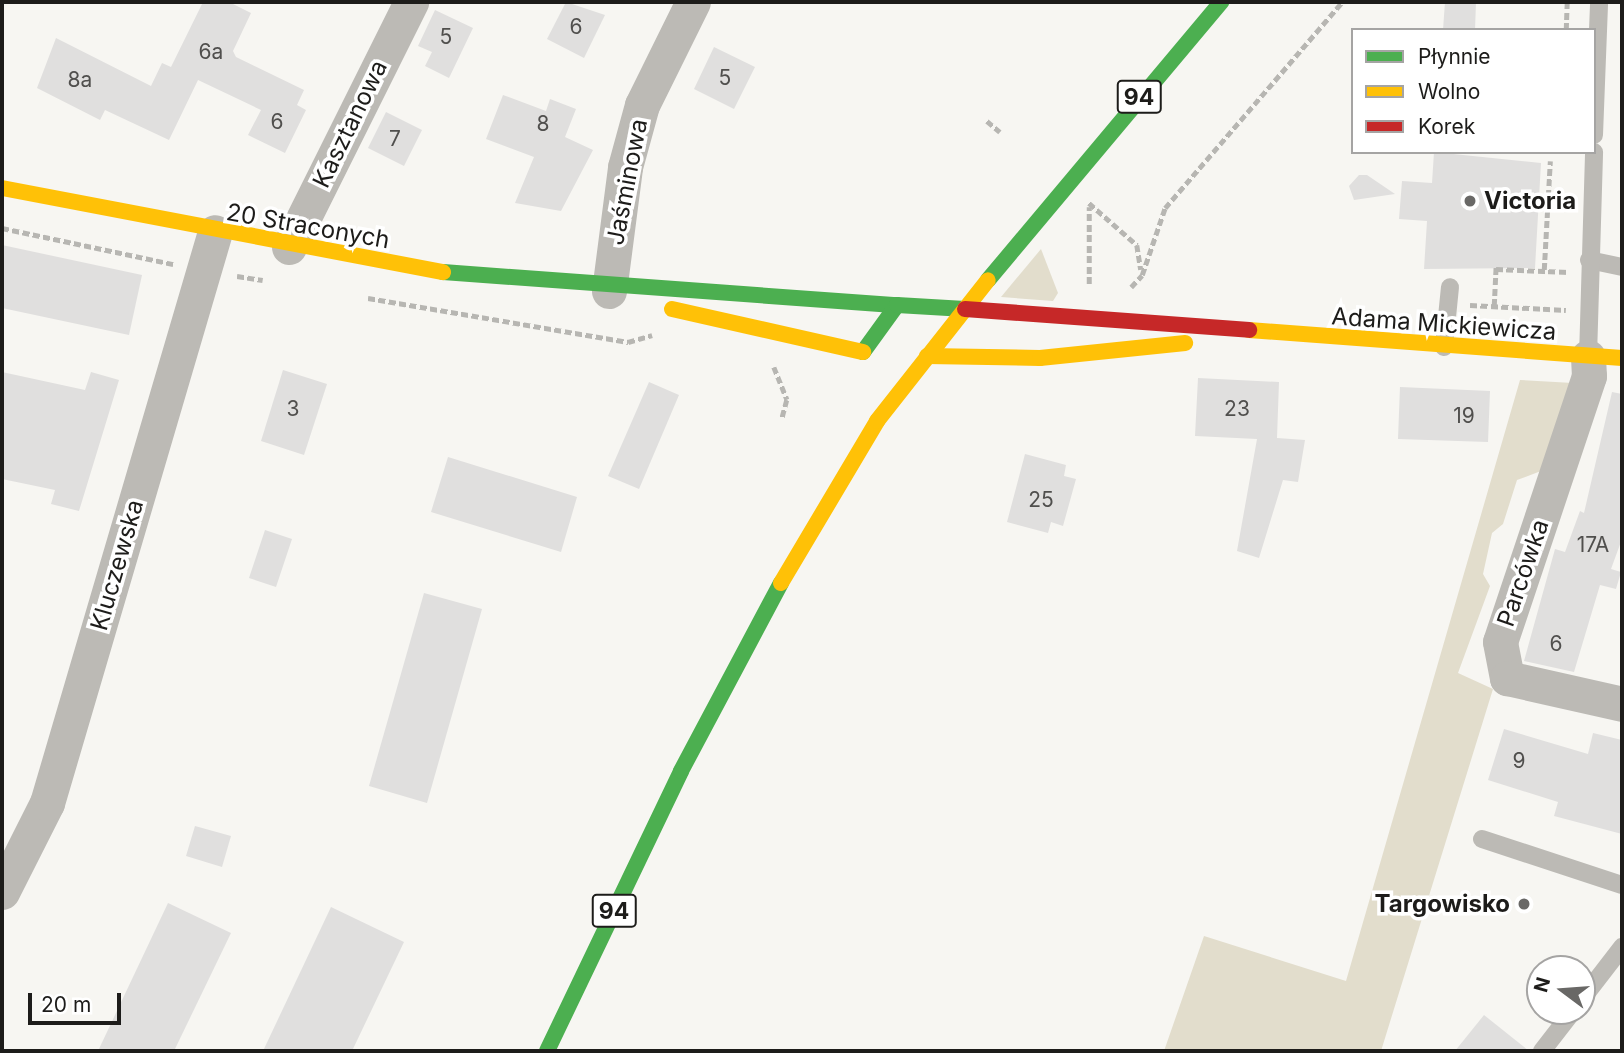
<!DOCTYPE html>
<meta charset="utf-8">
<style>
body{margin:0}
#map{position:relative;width:1624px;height:1053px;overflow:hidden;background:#f7f6f2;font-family:Inter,sans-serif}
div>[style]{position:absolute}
.green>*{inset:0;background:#e2ddcc}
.building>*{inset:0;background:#e0dfde}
.path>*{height:4.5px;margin-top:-2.25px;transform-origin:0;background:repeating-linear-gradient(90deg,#b7b6b2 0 7px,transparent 0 10.5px)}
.lane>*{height:18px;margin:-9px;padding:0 9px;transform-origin:9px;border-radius:9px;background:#bcbab5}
.street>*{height:35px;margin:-17.5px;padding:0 17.5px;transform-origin:17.5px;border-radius:17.5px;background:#bcbab5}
.fast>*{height:16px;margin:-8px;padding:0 8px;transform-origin:8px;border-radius:8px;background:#4caf50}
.slow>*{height:16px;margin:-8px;padding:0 8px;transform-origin:8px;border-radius:8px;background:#ffc107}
.jam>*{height:16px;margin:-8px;padding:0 8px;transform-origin:8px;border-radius:8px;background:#c62828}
.dots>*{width:19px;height:19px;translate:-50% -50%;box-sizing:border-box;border:4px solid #fff;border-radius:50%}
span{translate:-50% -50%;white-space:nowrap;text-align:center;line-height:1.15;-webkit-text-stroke:7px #fff;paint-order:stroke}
.number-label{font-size:21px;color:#504f4d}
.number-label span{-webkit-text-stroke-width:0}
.shield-label span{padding:2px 5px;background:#fff;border:2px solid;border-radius:5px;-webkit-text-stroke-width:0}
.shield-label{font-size:23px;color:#1d1c1a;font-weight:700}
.street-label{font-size:24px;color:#1d1c1a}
.poi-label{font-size:24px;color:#1d1c1a;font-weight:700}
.left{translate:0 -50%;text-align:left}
.right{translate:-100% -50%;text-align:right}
.frame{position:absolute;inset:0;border:4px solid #1d1c1a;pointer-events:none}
.legend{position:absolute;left:1351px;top:28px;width:245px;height:126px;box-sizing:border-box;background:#fff;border:2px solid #a5a4a3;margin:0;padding:9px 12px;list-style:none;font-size:21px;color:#1d1c1a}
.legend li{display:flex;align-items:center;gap:14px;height:35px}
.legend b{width:35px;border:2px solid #a5a4a3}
.north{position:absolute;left:1526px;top:955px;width:70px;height:70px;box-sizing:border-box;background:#fff;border:2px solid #a5a4a3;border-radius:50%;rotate:286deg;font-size:19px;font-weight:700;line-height:28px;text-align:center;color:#1d1c1a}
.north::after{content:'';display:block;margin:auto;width:24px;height:32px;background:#696866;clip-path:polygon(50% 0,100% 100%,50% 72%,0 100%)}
.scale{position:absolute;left:28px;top:993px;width:93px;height:32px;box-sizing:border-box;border:4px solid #1d1c1a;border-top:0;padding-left:9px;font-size:21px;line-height:24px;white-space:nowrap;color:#1d1c1a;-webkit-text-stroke:5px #fff;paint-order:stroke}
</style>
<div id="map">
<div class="green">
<div style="clip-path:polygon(1041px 249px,1058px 293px,1053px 301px,1001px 297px)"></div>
<div style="clip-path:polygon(1520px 380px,1573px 383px,1541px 471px,1517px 480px,1503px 524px,1492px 533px,1483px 574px,1490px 586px,1458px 673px,1493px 689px,1381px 1051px,1164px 1051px,1204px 936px,1346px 981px)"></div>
</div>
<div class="building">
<div style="clip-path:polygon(203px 2px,229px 2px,251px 13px,233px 51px,236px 57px,304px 90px,297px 105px,306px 110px,285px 153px,248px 135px,261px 110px,198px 80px,169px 140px,105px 110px,100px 120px,37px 88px,56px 38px,151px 86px,162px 63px,171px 67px)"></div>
<div style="clip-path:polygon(566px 2px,605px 15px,584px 58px,547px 39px)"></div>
<div style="clip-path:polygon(1445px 2px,1476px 2px,1475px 30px,1443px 30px)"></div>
<div style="clip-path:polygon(435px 10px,473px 28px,449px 78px,425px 66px,432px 52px,418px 46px)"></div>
<div style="clip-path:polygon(714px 47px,755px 67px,734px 109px,694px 89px)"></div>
<div style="clip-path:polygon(503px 95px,546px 111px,550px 99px,576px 109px,565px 137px,593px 150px,561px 211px,515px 203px,534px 157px,486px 139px)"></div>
<div style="clip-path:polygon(386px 112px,422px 130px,404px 166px,368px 148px)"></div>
<div style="clip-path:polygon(1434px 152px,1541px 163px,1535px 268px,1424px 269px,1427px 221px,1399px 219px,1402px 181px,1432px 183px)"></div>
<div style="clip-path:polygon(1359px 175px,1367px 175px,1395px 194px,1354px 200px,1349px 186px)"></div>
<div style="clip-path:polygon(2px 245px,142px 275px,129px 335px,2px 308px)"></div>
<div style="clip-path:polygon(283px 370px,327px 384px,304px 455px,261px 441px)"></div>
<div style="clip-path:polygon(2px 372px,85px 390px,91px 372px,119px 380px,79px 511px,51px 504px,55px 490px,2px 479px)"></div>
<div style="clip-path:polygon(1198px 378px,1279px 382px,1277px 438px,1305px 440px,1298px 482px,1283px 480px,1259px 558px,1237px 551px,1257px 439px,1195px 436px)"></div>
<div style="clip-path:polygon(649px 382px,679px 395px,639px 489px,608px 476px)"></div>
<div style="clip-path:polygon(1400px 387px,1490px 391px,1488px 442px,1398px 439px)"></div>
<div style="clip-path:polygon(1612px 392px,1622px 394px,1622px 539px,1611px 569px,1621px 572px,1616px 589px,1600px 585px,1574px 672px,1524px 661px,1555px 549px,1565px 552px,1580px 511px,1584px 513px)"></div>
<div style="clip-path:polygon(1025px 454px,1066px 465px,1064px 476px,1076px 479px,1063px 526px,1051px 522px,1048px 533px,1007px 522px)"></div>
<div style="clip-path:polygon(448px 457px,577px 497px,561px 552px,431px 512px)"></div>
<div style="clip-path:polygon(265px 530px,292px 539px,276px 587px,249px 578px)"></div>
<div style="clip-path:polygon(424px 593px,482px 609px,427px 803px,369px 786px)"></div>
<div style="clip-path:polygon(1504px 729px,1588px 754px,1593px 733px,1622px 740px,1622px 834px,1554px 816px,1558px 802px,1488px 780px)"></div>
<div style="clip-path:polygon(195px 826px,231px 836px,222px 867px,186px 856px)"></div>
<div style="clip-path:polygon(168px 903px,231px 933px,174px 1051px,98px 1051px)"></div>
<div style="clip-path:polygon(331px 907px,404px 942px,352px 1051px,263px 1051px)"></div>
<div style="clip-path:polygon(1484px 1015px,1529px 1051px,1455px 1051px)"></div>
</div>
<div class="path">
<div style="left:1566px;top:30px;width:28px;rotate:-88deg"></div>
<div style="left:987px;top:121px;width:17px;rotate:40deg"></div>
<div style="left:1089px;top:203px;width:64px;rotate:41.2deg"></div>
<div style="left:1137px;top:245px;width:25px;rotate:81deg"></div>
<div style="left:2px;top:228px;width:175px;rotate:11.9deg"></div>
<div style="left:1496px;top:269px;width:73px;rotate:2.4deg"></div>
<div style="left:1544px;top:270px;width:109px;rotate:-86.8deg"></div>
<div style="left:237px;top:276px;width:26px;rotate:9deg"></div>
<div style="left:1089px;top:284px;width:77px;rotate:-90deg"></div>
<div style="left:1131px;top:287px;width:16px;rotate:-47deg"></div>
<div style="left:1142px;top:275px;width:71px;rotate:-71.1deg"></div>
<div style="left:1165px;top:208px;width:272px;rotate:-49.3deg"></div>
<div style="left:368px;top:298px;width:264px;rotate:9.6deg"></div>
<div style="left:628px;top:342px;width:25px;rotate:-16deg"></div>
<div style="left:1470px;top:305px;width:96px;rotate:3deg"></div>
<div style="left:1494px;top:306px;width:42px;rotate:-87.3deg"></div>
<div style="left:774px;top:367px;width:35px;rotate:68deg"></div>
<div style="left:787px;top:400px;width:20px;rotate:105deg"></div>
</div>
<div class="lane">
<div style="left:1594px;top:135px;width:133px;rotate:-87.8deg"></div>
<div style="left:1589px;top:260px;width:34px;rotate:12deg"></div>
<div style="left:1444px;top:347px;width:60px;rotate:-84.3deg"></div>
<div style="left:1588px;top:357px;width:205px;rotate:-88.3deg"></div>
<div style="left:1482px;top:839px;width:147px;rotate:18.2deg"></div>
<div style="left:1582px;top:999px;width:66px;rotate:-52.4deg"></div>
<div style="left:1542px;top:1051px;width:51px;rotate:-52.2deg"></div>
</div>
<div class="street">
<div style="left:289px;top:247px;width:274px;rotate:-63.5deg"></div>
<div style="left:609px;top:291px;width:125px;rotate:-82.6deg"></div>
<div style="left:625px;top:167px;width:64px;rotate:-74.7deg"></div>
<div style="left:642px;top:105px;width:115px;rotate:-63.7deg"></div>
<div style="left:1588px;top:357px;width:19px;rotate:87deg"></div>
<div style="left:1589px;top:376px;width:280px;rotate:108.5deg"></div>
<div style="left:1500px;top:642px;width:37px;rotate:79deg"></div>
<div style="left:1507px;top:678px;width:118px;rotate:12.7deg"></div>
<div style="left:2px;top:892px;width:100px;rotate:-63.2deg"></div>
<div style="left:47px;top:803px;width:595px;rotate:-73.61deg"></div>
</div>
<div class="fast">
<div style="left:443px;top:272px;width:455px;rotate:4.2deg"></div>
<div style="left:988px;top:280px;width:363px;rotate:-50deg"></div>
<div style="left:863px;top:352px;width:58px;rotate:-54.1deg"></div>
<div style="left:897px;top:305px;width:68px;rotate:3.4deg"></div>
<div style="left:547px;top:1051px;width:310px;rotate:-64.4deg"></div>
<div style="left:681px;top:771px;width:213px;rotate:-62deg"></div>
</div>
<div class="slow">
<div style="left:2px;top:188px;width:449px;rotate:10.8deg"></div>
<div style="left:672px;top:309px;width:196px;rotate:12.7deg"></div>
<div style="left:1249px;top:330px;width:374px;rotate:4.3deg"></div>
<div style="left:927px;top:356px;width:113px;rotate:1deg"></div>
<div style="left:1040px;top:358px;width:146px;rotate:-5.9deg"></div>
<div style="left:781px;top:583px;width:188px;rotate:-59.3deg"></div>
<div style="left:877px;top:421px;width:179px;rotate:-51.8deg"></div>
</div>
<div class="jam">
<div style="left:965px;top:309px;width:285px;rotate:4.2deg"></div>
</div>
<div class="dots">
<div style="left:1470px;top:201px;background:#696866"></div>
<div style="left:1524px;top:904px;background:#696866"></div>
</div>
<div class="number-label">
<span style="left:576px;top:27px">6</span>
<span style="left:446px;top:37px">5</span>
<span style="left:211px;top:52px">6a</span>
<span style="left:725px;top:78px">5</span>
<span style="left:80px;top:80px">8a</span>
<span style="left:277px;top:122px">6</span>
<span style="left:543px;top:124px">8</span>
<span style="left:395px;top:139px">7</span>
<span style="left:293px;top:409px">3</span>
<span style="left:1237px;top:409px">23</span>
<span style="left:1464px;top:416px">19</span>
<span style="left:1041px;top:500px">25</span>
<span style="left:1593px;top:545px">17A</span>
<span style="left:1556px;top:644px">6</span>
<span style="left:1519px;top:761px">9</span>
</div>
<div class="shield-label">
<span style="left:1139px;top:97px">94</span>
<span style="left:614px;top:911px">94</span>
</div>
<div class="street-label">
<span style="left:350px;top:124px;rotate:-64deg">Kasztanowa</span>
<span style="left:627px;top:182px;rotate:-79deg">Jaśminowa</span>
<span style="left:308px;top:226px;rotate:10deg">20 Straconych</span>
<span style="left:1444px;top:324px;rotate:4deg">Adama Mickiewicza</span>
<span style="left:117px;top:565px;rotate:-74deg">Kluczewska</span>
<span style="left:1523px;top:573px;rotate:-71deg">Parcówka</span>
</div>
<div class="poi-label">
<span class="left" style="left:1484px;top:201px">Victoria</span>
<span class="right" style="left:1510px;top:904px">Targowisko</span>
</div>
<div class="frame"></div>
<ul class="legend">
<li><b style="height:9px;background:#4caf50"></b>Płynnie</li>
<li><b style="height:9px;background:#ffc107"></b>Wolno</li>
<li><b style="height:9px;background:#c62828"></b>Korek</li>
</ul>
<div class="north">N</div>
<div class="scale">20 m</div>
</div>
